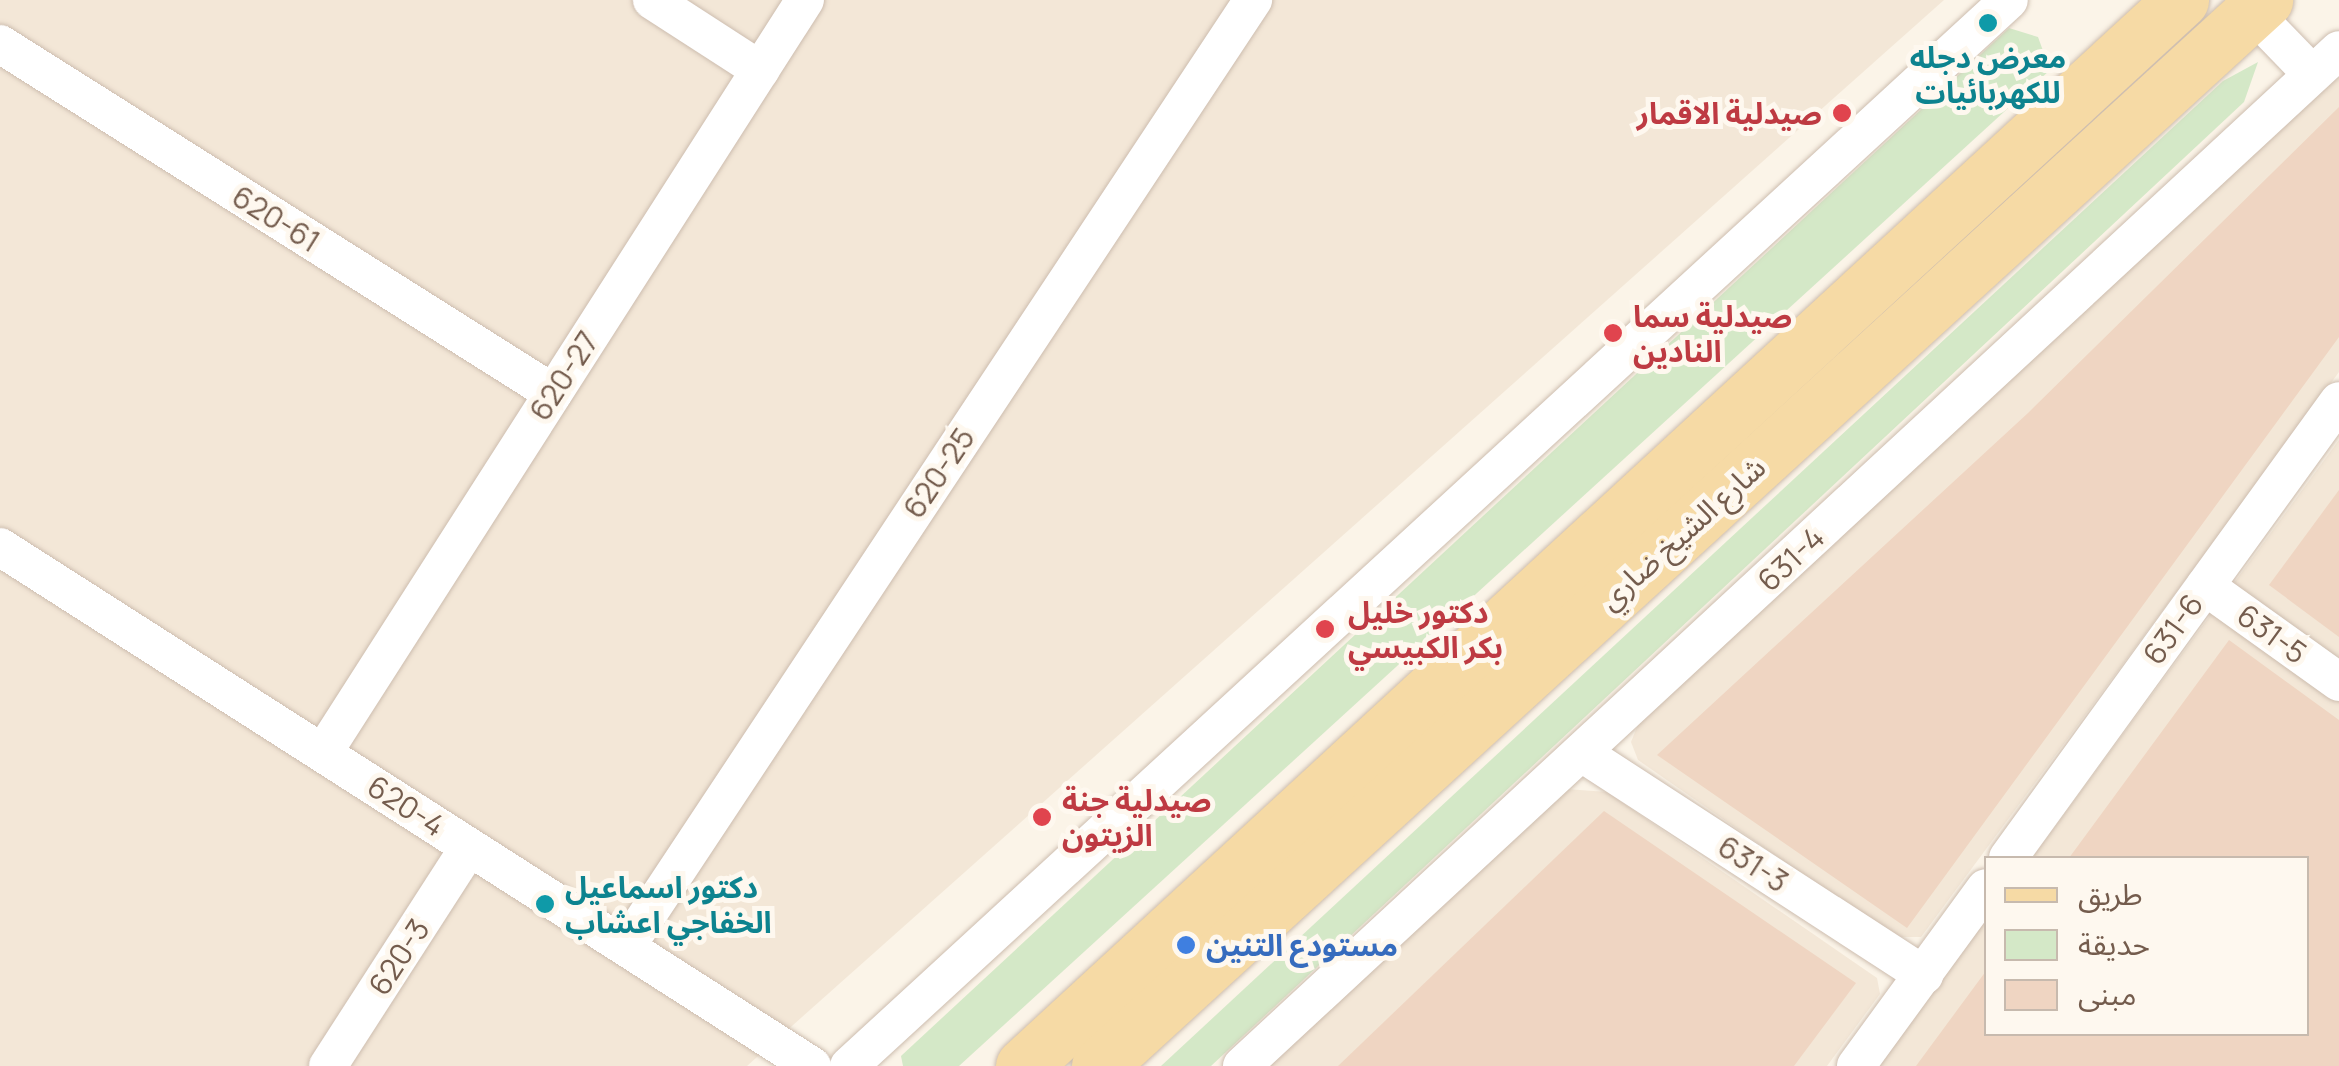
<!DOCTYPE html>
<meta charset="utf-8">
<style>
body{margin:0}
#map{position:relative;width:2339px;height:1066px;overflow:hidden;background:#fbf4e8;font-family:Manrope,"Noto Sans Arabic",sans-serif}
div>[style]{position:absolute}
.residential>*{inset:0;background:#f3e7d7}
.green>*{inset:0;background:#d4e8c7}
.building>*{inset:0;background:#efd5c2}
.roads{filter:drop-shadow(0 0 2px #cdbdaf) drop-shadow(0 0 2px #cdbdaf)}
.street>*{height:38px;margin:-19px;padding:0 19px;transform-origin:19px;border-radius:19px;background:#fff}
.primary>*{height:55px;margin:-27.5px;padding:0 27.5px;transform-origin:27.5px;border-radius:27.5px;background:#f6daa5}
.dots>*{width:28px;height:28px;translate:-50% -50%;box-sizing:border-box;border:5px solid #fef8ef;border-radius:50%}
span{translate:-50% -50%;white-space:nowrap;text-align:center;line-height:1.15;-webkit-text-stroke:10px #fef8ef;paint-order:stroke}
.culture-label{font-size:30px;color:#0d838f;font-weight:700}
.left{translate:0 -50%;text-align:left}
.health-label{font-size:30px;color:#be3a42;font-weight:700}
.right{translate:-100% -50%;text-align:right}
.street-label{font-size:30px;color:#745c4d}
.shop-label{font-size:30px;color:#366cbe;font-weight:700}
.legend{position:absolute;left:1984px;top:856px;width:325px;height:180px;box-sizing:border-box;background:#fef8ef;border:2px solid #c7baae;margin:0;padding:12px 18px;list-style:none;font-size:30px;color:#745c4d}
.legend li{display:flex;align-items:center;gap:20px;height:50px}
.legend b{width:50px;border:2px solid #c7baae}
</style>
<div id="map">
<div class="residential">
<div style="clip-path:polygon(0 0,1944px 0,747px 1066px,0 1066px)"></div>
<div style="clip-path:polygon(2339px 70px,2339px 372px,1921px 937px,1893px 937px,1638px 760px,1631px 742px,1641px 717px)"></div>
<div style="clip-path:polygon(2339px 440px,2339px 1066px,1879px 1066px,1986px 920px,1986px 1034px,2306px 1034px,2306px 858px,2032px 858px)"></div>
<div style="clip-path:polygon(1566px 789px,1607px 792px,1877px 978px,1880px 994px,1827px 1066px,1263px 1066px)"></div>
</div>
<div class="green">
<div style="clip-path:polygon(2009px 28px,2038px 37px,2050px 70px,959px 1066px,903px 1066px,901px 1056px)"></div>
<div style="clip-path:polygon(2258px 62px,2244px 102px,1211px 1066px,1161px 1066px,2223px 81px)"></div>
</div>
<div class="building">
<div style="clip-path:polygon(2339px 107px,2339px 337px,1907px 928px,1657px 755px,2028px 413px)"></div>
<div style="clip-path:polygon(2339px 490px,2339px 637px,2269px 585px)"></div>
<div style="clip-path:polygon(2229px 640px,2339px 720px,2339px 1066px,1916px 1066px,1986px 971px,1986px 1034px,2306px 1034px,2306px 858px,2069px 858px)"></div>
<div style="clip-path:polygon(1604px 811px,1856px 983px,1794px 1066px,1338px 1066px)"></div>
</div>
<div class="roads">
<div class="street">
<div style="left:652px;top:0;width:129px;rotate:32.9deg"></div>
<div style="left:2252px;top:12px;width:86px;rotate:45.9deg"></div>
<div style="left:0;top:44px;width:654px;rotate:32.26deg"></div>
<div style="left:0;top:547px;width:964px;rotate:32.59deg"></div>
<div style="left:2205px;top:586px;width:165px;rotate:35.6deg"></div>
<div style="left:323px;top:753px;width:894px;rotate:-57.38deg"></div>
<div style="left:1582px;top:753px;width:408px;rotate:33deg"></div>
<div style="left:2008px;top:858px;width:564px;rotate:-54.08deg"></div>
<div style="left:626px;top:947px;width:1136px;rotate:-56.49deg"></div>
<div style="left:328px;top:1066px;width:260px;rotate:-57.2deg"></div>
<div style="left:849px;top:1066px;width:1575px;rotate:-42.58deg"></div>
<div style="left:1242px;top:1066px;width:1495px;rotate:-42.8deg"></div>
<div style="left:1856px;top:1066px;width:220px;rotate:-53.9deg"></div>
</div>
<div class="primary">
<div style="left:1023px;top:1066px;width:1574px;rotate:-42.63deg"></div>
<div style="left:1099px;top:1066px;width:1580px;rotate:-42.43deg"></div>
</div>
</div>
<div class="dots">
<div style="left:1988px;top:23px;background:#0f9aa8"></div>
<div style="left:1842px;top:113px;background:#e0444e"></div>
<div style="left:1613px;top:333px;background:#e0444e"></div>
<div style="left:1325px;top:629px;background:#e0444e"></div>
<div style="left:1042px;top:817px;background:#e0444e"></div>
<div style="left:545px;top:904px;background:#0f9aa8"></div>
<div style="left:1186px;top:945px;background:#3f7fe0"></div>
</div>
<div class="culture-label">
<span style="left:1988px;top:74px">معرض دجله<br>للكهربائيات</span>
<span class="left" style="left:565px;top:904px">دكتور اسماعيل<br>الخفاجي اعشاب</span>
</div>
<div class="health-label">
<span class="right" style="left:1822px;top:113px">صيدلية الاقمار</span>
<span class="left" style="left:1633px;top:333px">صيدلية سما<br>النادين</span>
<span class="left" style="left:1348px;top:629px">دكتور خليل<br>بكر الكبيسي</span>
<span class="left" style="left:1062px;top:817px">صيدلية جنة<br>الزيتون</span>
</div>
<div class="street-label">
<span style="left:276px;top:219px;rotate:32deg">620-61</span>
<span style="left:564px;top:376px;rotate:-57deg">620-27</span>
<span style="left:939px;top:473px;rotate:-56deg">620-25</span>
<span style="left:1682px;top:533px;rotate:-42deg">شارع الشيخ ضاري</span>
<span style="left:1791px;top:559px;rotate:-43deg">631-4</span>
<span style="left:2173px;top:629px;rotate:-54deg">631-6</span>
<span style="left:2272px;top:634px;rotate:36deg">631-5</span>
<span style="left:406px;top:806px;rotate:33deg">620-4</span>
<span style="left:1753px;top:864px;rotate:33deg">631-3</span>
<span style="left:399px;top:957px;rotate:-57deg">620-3</span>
</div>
<div class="shop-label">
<span class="left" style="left:1206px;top:945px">مستودع التنين</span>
</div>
<ul class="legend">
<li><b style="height:12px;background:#f6daa5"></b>طريق</li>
<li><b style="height:28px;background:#d4e8c7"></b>حديقة</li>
<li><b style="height:28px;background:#efd5c2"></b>مبنى</li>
</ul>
</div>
